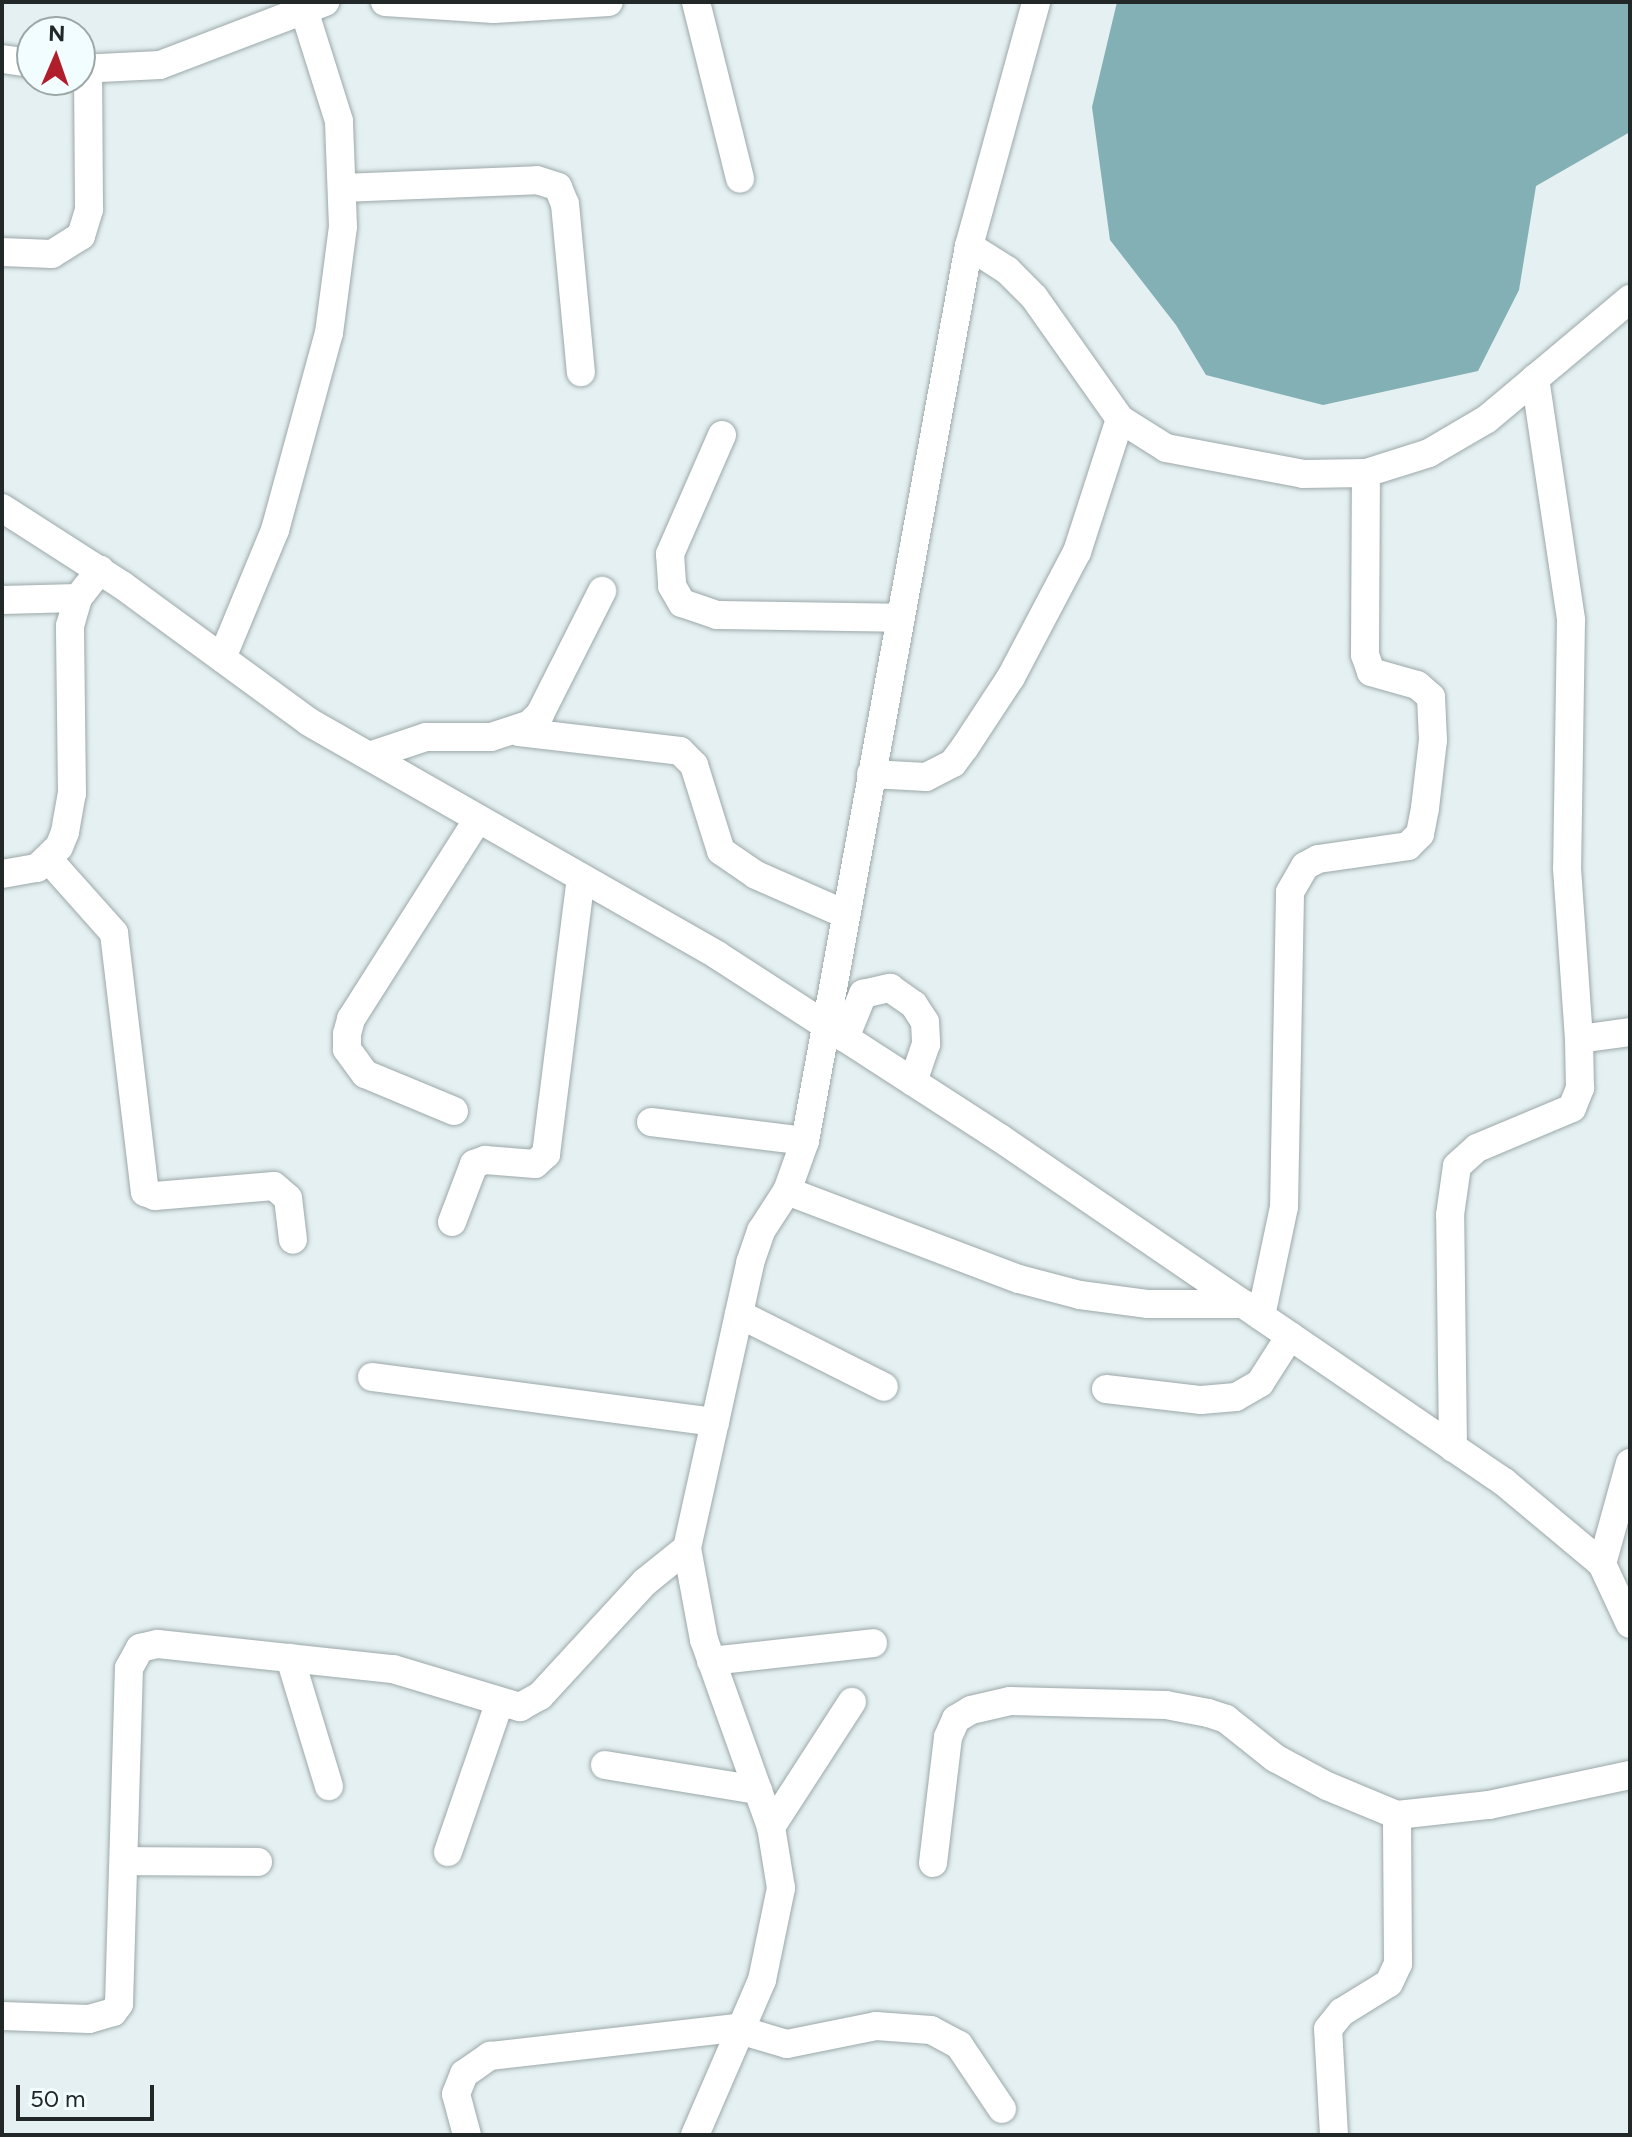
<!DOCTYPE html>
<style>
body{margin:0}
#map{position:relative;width:1632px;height:2137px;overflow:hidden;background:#e4f0f1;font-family:Figtree,sans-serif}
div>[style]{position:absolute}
.water>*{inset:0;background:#82b0b4}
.roads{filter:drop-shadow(0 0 2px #9da8a9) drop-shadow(0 0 2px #9da8a9)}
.minor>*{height:28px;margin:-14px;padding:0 14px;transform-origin:14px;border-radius:14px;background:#fff}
span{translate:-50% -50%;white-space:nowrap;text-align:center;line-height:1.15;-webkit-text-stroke:7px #f1fdfe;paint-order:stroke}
.frame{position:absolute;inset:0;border:4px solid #222727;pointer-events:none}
.north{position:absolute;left:16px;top:16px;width:80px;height:80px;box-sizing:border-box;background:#f1fdfe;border:2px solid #9ea7a8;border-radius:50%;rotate:2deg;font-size:22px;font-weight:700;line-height:32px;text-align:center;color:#222727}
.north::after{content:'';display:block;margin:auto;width:28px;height:36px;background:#b01d2b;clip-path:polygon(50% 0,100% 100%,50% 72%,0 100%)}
.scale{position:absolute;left:16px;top:2085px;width:138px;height:36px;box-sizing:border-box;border:4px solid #222727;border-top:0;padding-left:10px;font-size:24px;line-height:28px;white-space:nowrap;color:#222727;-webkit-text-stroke:6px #f1fdfe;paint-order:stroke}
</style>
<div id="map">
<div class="water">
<div style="clip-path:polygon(1117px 2px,1630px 2px,1630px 132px,1536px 186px,1519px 290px,1478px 371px,1323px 405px,1206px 375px,1176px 325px,1110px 240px,1092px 107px)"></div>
</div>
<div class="roads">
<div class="minor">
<div style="left:385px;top:2px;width:109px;rotate:3.7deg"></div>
<div style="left:494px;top:9px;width:115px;rotate:-3.5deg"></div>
<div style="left:696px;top:2px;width:182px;rotate:76deg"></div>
<div style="left:2px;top:59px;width:30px;rotate:8deg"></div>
<div style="left:80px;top:69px;width:80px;rotate:-2.9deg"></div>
<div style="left:160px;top:65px;width:177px;rotate:-20.9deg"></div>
<div style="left:342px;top:188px;width:195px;rotate:-2.3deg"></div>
<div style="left:537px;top:180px;width:22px;rotate:18deg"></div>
<div style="left:558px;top:187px;width:18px;rotate:68deg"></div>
<div style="left:565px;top:204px;width:169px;rotate:84.6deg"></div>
<div style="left:969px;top:246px;width:45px;rotate:32.3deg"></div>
<div style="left:1007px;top:270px;width:38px;rotate:45deg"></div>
<div style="left:1034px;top:297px;width:149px;rotate:54.8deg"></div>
<div style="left:1120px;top:419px;width:54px;rotate:32.2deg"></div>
<div style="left:1166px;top:448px;width:139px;rotate:10.7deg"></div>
<div style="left:1303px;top:474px;width:63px;rotate:-0.9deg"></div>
<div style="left:1366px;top:473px;width:66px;rotate:-17.6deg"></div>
<div style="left:1429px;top:453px;width:67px;rotate:-30.4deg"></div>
<div style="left:1487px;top:419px;width:187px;rotate:-40deg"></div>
<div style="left:2px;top:252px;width:50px;rotate:2.3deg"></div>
<div style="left:52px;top:254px;width:34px;rotate:-32deg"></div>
<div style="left:81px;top:236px;width:28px;rotate:-73deg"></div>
<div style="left:89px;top:209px;width:140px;rotate:-90.4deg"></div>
<div style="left:1535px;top:378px;width:245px;rotate:81.5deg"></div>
<div style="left:1571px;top:620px;width:248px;rotate:90.9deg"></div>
<div style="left:1567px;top:868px;width:171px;rotate:86deg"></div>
<div style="left:722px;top:435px;width:130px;rotate:113.6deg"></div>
<div style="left:670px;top:554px;width:32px;rotate:86deg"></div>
<div style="left:672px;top:586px;width:20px;rotate:60deg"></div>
<div style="left:682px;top:603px;width:37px;rotate:19deg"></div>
<div style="left:717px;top:615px;width:183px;rotate:0.9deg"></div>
<div style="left:2px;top:508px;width:143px;rotate:32.7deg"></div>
<div style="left:122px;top:585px;width:232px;rotate:36.2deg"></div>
<div style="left:309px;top:722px;width:470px;rotate:29.7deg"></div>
<div style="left:717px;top:955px;width:337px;rotate:32.9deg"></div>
<div style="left:1000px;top:1138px;width:610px;rotate:34.32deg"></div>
<div style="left:1504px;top:1482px;width:128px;rotate:39.9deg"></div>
<div style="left:1602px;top:1564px;width:66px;rotate:65deg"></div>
<div style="left:2px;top:600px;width:76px;rotate:-1.5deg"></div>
<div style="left:222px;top:658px;width:139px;rotate:-67.5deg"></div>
<div style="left:275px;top:530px;width:204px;rotate:-74.7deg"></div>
<div style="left:329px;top:333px;width:107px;rotate:-82.5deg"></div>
<div style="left:343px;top:227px;width:106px;rotate:-92.2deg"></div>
<div style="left:339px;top:121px;width:120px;rotate:-107.5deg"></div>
<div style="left:519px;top:732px;width:162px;rotate:6.7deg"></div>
<div style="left:680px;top:751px;width:20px;rotate:45deg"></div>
<div style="left:694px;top:765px;width:90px;rotate:72.6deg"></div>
<div style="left:721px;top:851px;width:42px;rotate:34.4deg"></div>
<div style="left:756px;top:875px;width:97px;rotate:23.7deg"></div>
<div style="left:369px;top:756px;width:60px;rotate:-18.4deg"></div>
<div style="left:426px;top:737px;width:65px"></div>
<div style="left:491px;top:737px;width:40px;rotate:-18deg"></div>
<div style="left:529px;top:725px;width:16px;rotate:-45deg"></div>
<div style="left:540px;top:714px;width:138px;rotate:-63.2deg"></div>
<div style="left:871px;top:774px;width:55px;rotate:3.1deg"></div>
<div style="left:926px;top:777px;width:30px;rotate:-27deg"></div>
<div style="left:953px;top:763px;width:20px;rotate:-53deg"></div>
<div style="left:965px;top:747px;width:84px;rotate:-56.7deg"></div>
<div style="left:1011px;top:677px;width:141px;rotate:-62.2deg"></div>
<div style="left:1077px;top:552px;width:140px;rotate:-72.1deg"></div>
<div style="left:49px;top:860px;width:98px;rotate:48.3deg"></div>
<div style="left:114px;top:933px;width:261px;rotate:83.2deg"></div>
<div style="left:145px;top:1192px;width:11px;rotate:22deg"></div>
<div style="left:155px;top:1196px;width:119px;rotate:-4.8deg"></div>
<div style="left:274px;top:1186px;width:18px;rotate:41deg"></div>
<div style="left:288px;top:1198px;width:42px;rotate:83.2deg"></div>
<div style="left:2px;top:874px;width:36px;rotate:-10deg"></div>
<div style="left:37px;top:868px;width:30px;rotate:-44deg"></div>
<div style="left:59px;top:847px;width:16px;rotate:-68deg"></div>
<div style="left:65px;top:832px;width:39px;rotate:-80deg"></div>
<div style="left:72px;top:794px;width:168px;rotate:-90.7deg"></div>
<div style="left:70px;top:626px;width:29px;rotate:-74deg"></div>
<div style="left:78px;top:598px;width:36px;rotate:-52deg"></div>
<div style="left:845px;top:1038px;width:48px;rotate:-67.8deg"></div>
<div style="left:863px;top:994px;width:28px;rotate:-13deg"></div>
<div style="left:890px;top:988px;width:29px;rotate:35deg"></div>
<div style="left:914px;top:1005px;width:20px;rotate:57deg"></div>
<div style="left:925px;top:1022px;width:22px;rotate:87deg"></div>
<div style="left:926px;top:1044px;width:40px;rotate:108.9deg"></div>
<div style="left:454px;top:1111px;width:96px;rotate:-157.4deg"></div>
<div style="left:365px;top:1074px;width:31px;rotate:-126deg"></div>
<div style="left:347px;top:1049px;width:15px;rotate:-90deg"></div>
<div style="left:347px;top:1034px;width:16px;rotate:-75deg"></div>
<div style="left:351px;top:1019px;width:237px;rotate:-57.6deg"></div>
<div style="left:651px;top:1122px;width:155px;rotate:7deg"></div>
<div style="left:787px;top:1191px;width:248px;rotate:20.8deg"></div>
<div style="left:1019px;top:1279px;width:63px;rotate:14.7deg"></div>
<div style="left:1080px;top:1295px;width:69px;rotate:7.5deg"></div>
<div style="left:1148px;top:1304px;width:96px"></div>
<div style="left:452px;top:1222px;width:62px;rotate:-69.2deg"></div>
<div style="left:474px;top:1164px;width:12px;rotate:-20deg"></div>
<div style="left:485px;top:1160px;width:50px;rotate:4.6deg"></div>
<div style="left:535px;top:1164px;width:15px;rotate:-42deg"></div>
<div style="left:546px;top:1154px;width:278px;rotate:-82.8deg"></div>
<div style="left:739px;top:1314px;width:162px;rotate:26.7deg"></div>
<div style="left:1261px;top:1316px;width:111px;rotate:-78.1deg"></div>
<div style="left:1284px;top:1207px;width:315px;rotate:-88.9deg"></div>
<div style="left:1290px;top:892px;width:30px;rotate:-60deg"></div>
<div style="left:1305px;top:866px;width:15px;rotate:-28deg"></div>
<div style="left:1318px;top:859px;width:91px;rotate:-8.2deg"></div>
<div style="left:1408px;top:846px;width:17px;rotate:-45deg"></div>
<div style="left:1420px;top:834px;width:26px;rotate:-79deg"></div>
<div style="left:1425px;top:808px;width:68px;rotate:-83.3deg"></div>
<div style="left:1433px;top:740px;width:43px;rotate:-92.7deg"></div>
<div style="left:1431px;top:697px;width:18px;rotate:-139deg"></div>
<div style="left:1417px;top:685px;width:48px;rotate:-164.2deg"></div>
<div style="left:1371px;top:672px;width:18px;rotate:-109deg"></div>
<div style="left:1365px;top:655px;width:182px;rotate:-89.7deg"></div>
<div style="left:372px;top:1377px;width:346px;rotate:7.5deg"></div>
<div style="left:1106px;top:1389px;width:96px;rotate:6.6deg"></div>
<div style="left:1201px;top:1400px;width:35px;rotate:-5deg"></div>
<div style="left:1236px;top:1397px;width:28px;rotate:-30deg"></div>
<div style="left:1260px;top:1383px;width:56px;rotate:-57.4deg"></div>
<div style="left:1453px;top:1448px;width:233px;rotate:-90.7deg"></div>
<div style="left:1450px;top:1215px;width:49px;rotate:-81.9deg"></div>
<div style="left:1457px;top:1166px;width:27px;rotate:-42deg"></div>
<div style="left:1477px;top:1148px;width:103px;rotate:-22.8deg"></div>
<div style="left:1572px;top:1108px;width:22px;rotate:-68deg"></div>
<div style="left:1580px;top:1088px;width:49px;rotate:-91.2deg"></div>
<div style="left:1579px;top:1039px;width:51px;rotate:-7.8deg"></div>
<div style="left:1602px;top:1564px;width:105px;rotate:-74.5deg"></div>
<div style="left:290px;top:1658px;width:134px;rotate:73.1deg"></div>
<div style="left:711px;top:1661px;width:163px;rotate:-6.3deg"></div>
<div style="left:605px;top:1765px;width:155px;rotate:9.3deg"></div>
<div style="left:771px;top:1827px;width:149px;rotate:-57.1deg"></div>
<div style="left:448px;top:1852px;width:157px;rotate:-71deg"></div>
<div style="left:124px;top:1861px;width:134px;rotate:0.4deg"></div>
<div style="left:933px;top:1863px;width:127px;rotate:-83.2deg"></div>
<div style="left:948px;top:1737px;width:20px;rotate:-66deg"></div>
<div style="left:956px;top:1719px;width:17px;rotate:-31deg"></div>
<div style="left:971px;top:1710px;width:40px;rotate:-13deg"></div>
<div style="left:1010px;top:1701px;width:156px;rotate:1.5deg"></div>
<div style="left:1166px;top:1705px;width:43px;rotate:10.8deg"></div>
<div style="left:1208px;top:1713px;width:19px;rotate:18deg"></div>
<div style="left:1226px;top:1719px;width:63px;rotate:38.5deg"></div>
<div style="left:1275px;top:1758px;width:59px;rotate:28.3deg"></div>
<div style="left:1327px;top:1786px;width:76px;rotate:22.5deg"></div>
<div style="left:1397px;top:1815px;width:93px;rotate:-6.2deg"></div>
<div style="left:1489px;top:1805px;width:144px;rotate:-12deg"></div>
<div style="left:2px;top:2016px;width:87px;rotate:2deg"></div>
<div style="left:89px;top:2019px;width:25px;rotate:-16deg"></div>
<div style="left:113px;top:2012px;width:10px;rotate:-53deg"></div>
<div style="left:119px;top:2004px;width:336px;rotate:-88.3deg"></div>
<div style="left:129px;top:1668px;width:23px;rotate:-61deg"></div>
<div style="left:140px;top:1648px;width:18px;rotate:-13deg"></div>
<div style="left:158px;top:1644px;width:236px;rotate:6.1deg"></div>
<div style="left:393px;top:1669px;width:133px;rotate:16.7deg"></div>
<div style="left:520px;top:1707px;width:23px;rotate:-29deg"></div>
<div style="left:540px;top:1696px;width:155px;rotate:-47.4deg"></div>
<div style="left:645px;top:1582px;width:54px;rotate:-39deg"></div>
<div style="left:743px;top:2031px;width:46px;rotate:16.5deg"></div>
<div style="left:787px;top:2044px;width:91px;rotate:-11.4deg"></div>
<div style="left:876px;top:2026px;width:55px;rotate:4.2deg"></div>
<div style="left:931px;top:2030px;width:32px;rotate:28deg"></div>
<div style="left:959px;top:2045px;width:77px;rotate:56.1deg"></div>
<div style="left:467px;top:2135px;width:42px;rotate:-105deg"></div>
<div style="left:456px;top:2094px;width:22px;rotate:-68deg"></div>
<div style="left:464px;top:2074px;width:32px;rotate:-35deg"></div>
<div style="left:490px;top:2056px;width:256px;rotate:-6.5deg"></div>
<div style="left:695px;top:2135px;width:169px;rotate:-66.6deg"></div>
<div style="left:762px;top:1980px;width:94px;rotate:-78.3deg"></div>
<div style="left:781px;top:1888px;width:62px;rotate:-99.3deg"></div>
<div style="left:771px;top:1827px;width:199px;rotate:-109.7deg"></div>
<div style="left:704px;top:1640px;width:94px;rotate:-100.5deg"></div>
<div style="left:687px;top:1548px;width:292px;rotate:-77.5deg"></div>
<div style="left:750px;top:1263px;width:34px;rotate:-71deg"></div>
<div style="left:761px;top:1231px;width:48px;rotate:-57deg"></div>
<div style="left:787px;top:1191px;width:53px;rotate:-70.2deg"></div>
<div style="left:805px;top:1141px;width:910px;rotate:-79.62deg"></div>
<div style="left:969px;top:246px;width:253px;rotate:-74.6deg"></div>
<div style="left:1334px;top:2135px;width:106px;rotate:-93.2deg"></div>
<div style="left:1328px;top:2029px;width:22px;rotate:-51deg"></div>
<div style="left:1342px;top:2012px;width:55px;rotate:-31.7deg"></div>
<div style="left:1389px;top:1983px;width:21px;rotate:-65deg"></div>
<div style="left:1398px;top:1964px;width:149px;rotate:-90.4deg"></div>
</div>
</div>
<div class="frame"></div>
<div class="north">N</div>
<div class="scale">50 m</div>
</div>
